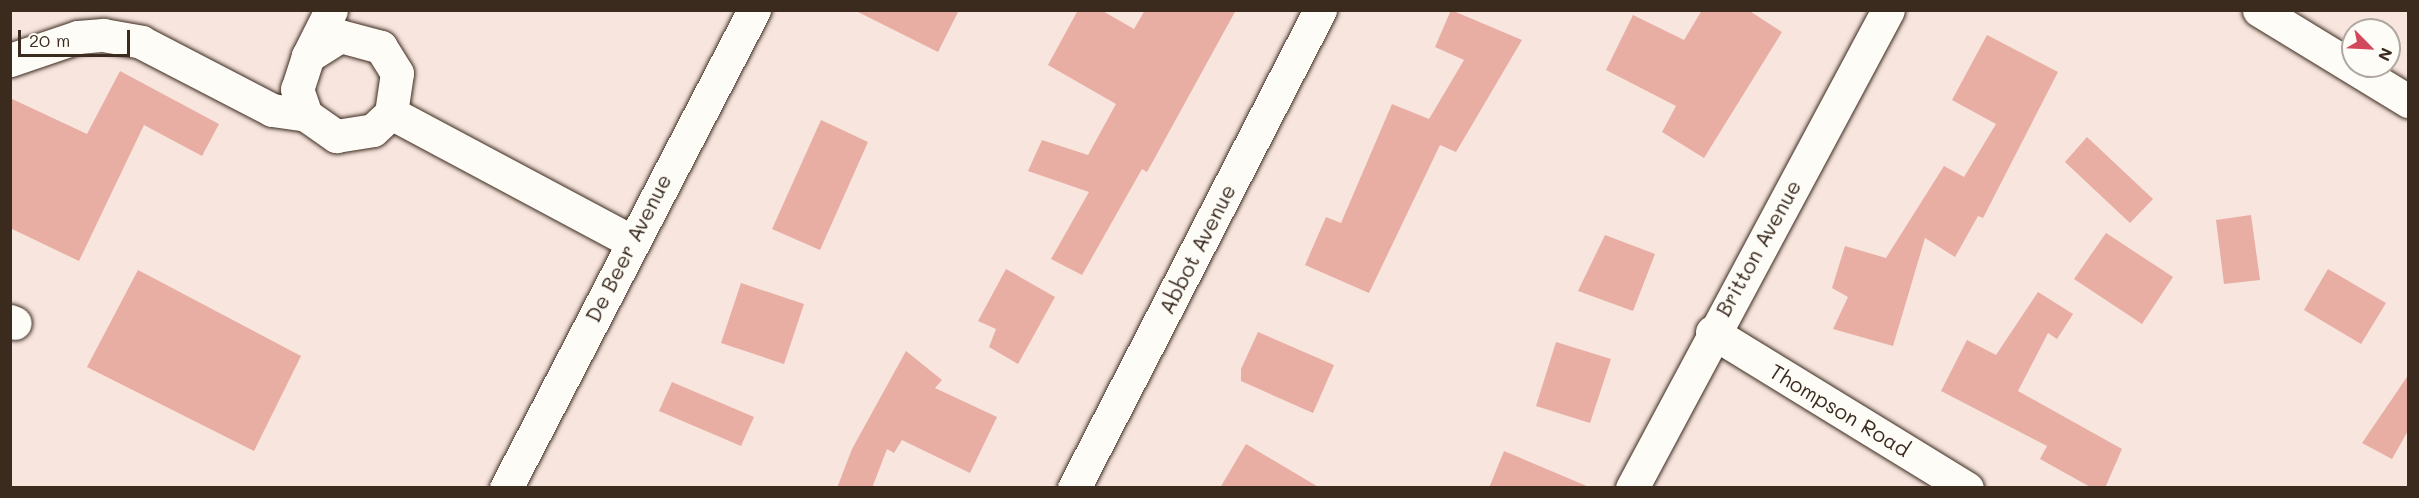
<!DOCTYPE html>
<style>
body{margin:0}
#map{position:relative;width:2419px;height:498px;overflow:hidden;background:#f7e5de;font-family:Mali,sans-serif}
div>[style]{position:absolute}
.building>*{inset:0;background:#e8aea3}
.roads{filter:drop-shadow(0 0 2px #3b2a1e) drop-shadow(0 0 2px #3b2a1e)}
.minor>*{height:33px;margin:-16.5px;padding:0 16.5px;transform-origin:16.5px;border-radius:16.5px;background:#fdfcf7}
span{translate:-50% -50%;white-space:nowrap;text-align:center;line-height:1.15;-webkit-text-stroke:6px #fdfcf7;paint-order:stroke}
.street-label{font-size:21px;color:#3b2a1e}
.frame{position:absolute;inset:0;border:12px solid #3b2a1e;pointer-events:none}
.north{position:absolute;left:2341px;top:18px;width:60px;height:60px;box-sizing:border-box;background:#fdfcf7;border:2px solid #afa8a0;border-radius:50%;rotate:114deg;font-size:16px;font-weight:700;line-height:24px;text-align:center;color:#3b2a1e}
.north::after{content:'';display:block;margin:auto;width:21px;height:27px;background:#d1495b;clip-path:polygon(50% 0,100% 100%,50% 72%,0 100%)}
.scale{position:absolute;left:18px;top:30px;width:112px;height:27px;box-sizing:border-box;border:3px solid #3b2a1e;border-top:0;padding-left:8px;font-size:18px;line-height:21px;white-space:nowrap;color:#3b2a1e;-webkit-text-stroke:4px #fdfcf7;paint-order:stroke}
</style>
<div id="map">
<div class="building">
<div style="clip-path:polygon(854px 10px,959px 10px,938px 52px)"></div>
<div style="clip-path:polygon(1078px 10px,1101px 10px,1134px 29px,1145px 10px,1236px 10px,1147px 172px,1142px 169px,1082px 275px,1051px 259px,1089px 192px,1028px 171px,1042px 140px,1088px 155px,1116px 104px,1048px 65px)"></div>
<div style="clip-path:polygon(1451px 10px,1522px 40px,1456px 152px,1440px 145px,1369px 293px,1305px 265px,1326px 217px,1341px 223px,1392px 104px,1429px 119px,1464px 60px,1435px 47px)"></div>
<div style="clip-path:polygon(1702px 10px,1748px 10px,1782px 32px,1704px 158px,1662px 132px,1676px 106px,1606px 70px,1633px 15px,1684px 40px)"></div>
<div style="clip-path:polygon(1987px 35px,2058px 72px,1983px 218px,1978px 216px,1955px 257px,1925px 238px,1893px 346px,1833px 329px,1848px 297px,1832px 288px,1845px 246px,1886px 258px,1944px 166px,1964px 177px,1996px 124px,1952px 100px)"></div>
<div style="clip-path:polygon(120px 71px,219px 124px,202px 156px,144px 125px,79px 261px,10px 228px,10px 98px,87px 134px)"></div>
<div style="clip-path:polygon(821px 120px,868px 142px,820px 250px,772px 229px)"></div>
<div style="clip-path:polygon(2087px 137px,2153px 199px,2130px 223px,2065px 162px)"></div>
<div style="clip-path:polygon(2251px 215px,2260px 280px,2224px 284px,2216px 220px)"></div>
<div style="clip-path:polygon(2106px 233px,2173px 277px,2142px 324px,2074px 279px)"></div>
<div style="clip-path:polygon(1605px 235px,1655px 254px,1633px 311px,1578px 291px)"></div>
<div style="clip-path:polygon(1006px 269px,1055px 297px,1018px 364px,989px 347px,996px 329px,978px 321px)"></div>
<div style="clip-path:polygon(2328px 269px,2386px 303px,2361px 344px,2304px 310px)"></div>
<div style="clip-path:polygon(138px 270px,301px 356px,254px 451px,87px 367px)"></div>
<div style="clip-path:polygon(741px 283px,804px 304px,784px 364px,721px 343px)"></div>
<div style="clip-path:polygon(2038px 292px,2073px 314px,2057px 339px,2048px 333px,2018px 391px,2122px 449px,2105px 488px,2092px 488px,2040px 459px,2047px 446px,1941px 391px,1967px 340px,1996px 355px)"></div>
<div style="clip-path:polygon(1258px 332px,1334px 365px,1313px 413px,1241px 381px,1241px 369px)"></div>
<div style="clip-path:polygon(1556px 342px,1611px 359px,1590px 423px,1536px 406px)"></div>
<div style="clip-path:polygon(906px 351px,942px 380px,935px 388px,997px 417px,970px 473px,902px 440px,894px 453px,887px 449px,872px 488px,837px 488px,852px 449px)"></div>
<div style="clip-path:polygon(2409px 374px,2409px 429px,2392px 459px,2362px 443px)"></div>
<div style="clip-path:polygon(672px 382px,754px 417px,741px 446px,659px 411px)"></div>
<div style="clip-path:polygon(1246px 444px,1320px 488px,1220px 488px)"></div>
<div style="clip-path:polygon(1504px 451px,1589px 487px,1589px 488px,1489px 488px)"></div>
</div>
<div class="roads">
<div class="minor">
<div style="left:2259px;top:10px;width:175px;rotate:31.4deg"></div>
<div style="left:308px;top:56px;width:51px;rotate:-63.4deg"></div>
<div style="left:10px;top:60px;width:72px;rotate:-18.7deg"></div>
<div style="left:78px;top:37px;width:25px;rotate:-5deg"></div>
<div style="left:103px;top:35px;width:39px;rotate:10deg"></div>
<div style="left:141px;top:42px;width:148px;rotate:27.4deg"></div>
<div style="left:272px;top:110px;width:34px;rotate:8deg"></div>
<div style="left:391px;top:113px;width:40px;rotate:-81.5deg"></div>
<div style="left:397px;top:73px;width:31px;rotate:-122deg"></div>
<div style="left:381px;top:47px;width:42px;rotate:-165deg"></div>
<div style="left:340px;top:36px;width:38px;rotate:148deg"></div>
<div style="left:308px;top:56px;width:35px;rotate:108deg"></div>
<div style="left:297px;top:89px;width:28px;rotate:71deg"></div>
<div style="left:306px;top:115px;width:37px;rotate:35deg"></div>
<div style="left:336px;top:136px;width:37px;rotate:-9deg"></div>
<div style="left:373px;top:130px;width:25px;rotate:-43deg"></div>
<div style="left:391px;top:113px;width:272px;rotate:28.1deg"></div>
<div style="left:10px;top:321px;width:5px;rotate:22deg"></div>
<div style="left:1712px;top:332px;width:299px;rotate:31.5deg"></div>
<div style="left:506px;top:488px;width:539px;rotate:-62.58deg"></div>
<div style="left:1074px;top:488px;width:538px;rotate:-62.77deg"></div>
<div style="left:1632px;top:488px;width:542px;rotate:-61.83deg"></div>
</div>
</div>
<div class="street-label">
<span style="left:628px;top:248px;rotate:-63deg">De Beer Avenue</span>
<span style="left:1758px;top:248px;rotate:-61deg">Britton Avenue</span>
<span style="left:1197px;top:249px;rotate:-63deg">Abbot Avenue</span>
<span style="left:1840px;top:410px;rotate:31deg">Thompson Road</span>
</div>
<div class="frame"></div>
<div class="north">N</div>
<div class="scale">20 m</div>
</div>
